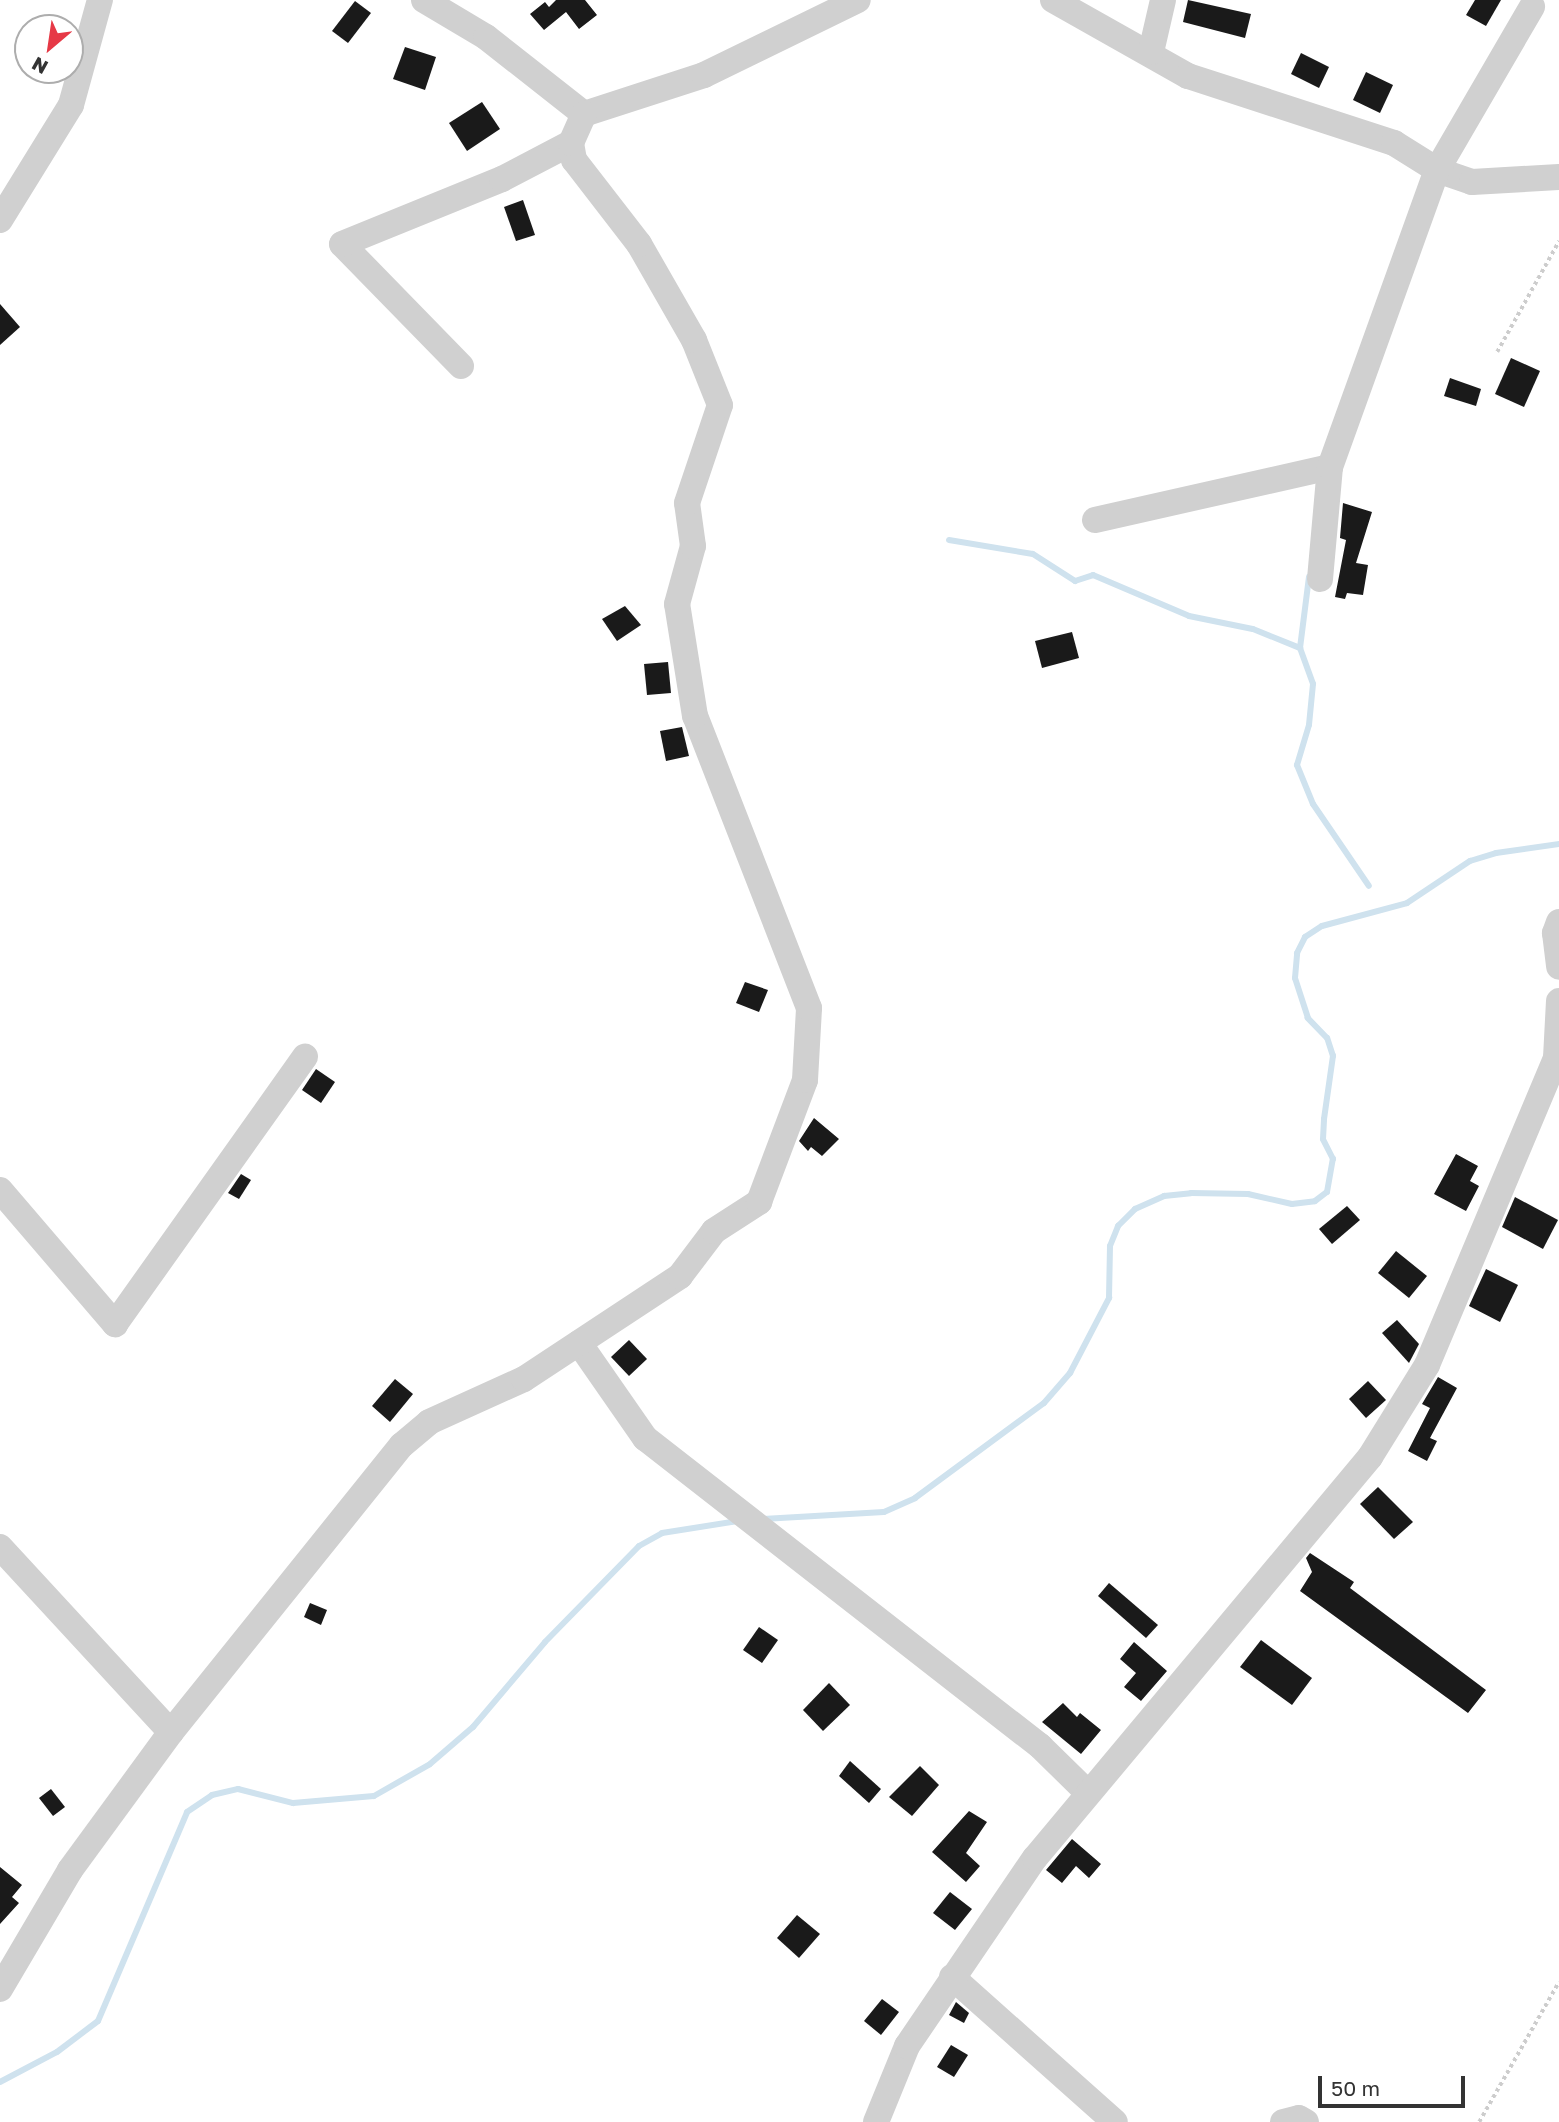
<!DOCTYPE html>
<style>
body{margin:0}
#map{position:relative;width:1559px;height:2122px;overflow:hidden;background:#fff;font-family:"Golos Text",sans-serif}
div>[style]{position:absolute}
.stream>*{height:6px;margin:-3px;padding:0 3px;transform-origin:3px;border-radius:3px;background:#cfe2ee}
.building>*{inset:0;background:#1a1a1a}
.path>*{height:3.5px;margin-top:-1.75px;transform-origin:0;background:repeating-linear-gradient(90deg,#cdcdcd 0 3.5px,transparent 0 7px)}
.minor>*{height:26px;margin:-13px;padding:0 13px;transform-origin:13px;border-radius:13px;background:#d0d0d0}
span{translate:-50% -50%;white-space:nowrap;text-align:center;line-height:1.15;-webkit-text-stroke:7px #fff;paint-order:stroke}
.north{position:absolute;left:14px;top:14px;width:70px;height:70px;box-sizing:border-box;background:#fff;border:2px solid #adadad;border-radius:50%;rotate:209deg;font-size:19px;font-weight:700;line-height:28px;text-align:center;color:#333}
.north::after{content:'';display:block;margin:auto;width:24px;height:32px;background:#e63946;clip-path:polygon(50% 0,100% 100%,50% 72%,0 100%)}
.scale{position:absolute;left:1318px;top:2076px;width:147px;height:32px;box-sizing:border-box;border:4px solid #333;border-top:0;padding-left:9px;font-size:21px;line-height:24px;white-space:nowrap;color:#333;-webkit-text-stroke:5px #fff;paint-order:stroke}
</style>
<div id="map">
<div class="stream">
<div style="left:949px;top:540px;width:85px;rotate:9.5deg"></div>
<div style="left:1033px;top:554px;width:50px;rotate:32.7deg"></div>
<div style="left:1075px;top:581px;width:19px;rotate:-18deg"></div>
<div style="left:1093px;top:575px;width:104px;rotate:23.1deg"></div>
<div style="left:1189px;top:616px;width:65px;rotate:11.5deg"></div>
<div style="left:1253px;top:629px;width:51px;rotate:22deg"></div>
<div style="left:1300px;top:648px;width:38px;rotate:70deg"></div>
<div style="left:1313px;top:684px;width:41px;rotate:95.6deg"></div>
<div style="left:1309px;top:725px;width:42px;rotate:106.7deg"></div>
<div style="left:1297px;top:765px;width:42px;rotate:67.7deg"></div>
<div style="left:1313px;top:804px;width:99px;rotate:55.7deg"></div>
<div style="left:1300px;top:648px;width:72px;rotate:-82.8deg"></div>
<div style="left:763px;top:1519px;width:121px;rotate:-3.3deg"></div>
<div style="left:884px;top:1512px;width:34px;rotate:-24deg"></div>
<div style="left:915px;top:1498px;width:160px;rotate:-36.4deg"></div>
<div style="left:1044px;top:1403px;width:40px;rotate:-49deg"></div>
<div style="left:1070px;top:1373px;width:85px;rotate:-62.5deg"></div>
<div style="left:1109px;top:1298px;width:52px;rotate:-88.9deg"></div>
<div style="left:1110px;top:1246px;width:22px;rotate:-68deg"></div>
<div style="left:1118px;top:1226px;width:24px;rotate:-45deg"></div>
<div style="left:1135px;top:1209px;width:32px;rotate:-24deg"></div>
<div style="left:1164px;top:1196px;width:27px;rotate:-6deg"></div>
<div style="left:1191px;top:1193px;width:57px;rotate:1deg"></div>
<div style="left:1248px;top:1194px;width:45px;rotate:12.8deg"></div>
<div style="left:1292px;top:1204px;width:23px;rotate:-7deg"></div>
<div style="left:1315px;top:1201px;width:15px;rotate:-37deg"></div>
<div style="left:1327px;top:1192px;width:34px;rotate:-80deg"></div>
<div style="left:1333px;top:1159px;width:22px;rotate:-117deg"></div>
<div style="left:1323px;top:1139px;width:20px;rotate:-87deg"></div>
<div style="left:1324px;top:1119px;width:64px;rotate:-81.9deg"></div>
<div style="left:1333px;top:1056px;width:19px;rotate:-108deg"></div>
<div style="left:1327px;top:1038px;width:28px;rotate:-134deg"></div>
<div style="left:1308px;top:1018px;width:42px;rotate:-108deg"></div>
<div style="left:1295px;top:978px;width:25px;rotate:-85deg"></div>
<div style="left:1297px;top:953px;width:18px;rotate:-63deg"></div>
<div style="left:1305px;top:937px;width:20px;rotate:-33deg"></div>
<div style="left:1322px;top:926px;width:88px;rotate:-15.1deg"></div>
<div style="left:1407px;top:903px;width:76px;rotate:-33.7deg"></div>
<div style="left:1470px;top:861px;width:27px;rotate:-17deg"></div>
<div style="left:1496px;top:853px;width:64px;rotate:-8.1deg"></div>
<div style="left:0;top:2082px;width:64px;rotate:-27.8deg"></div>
<div style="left:57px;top:2052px;width:51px;rotate:-37.1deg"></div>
<div style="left:98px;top:2021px;width:227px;rotate:-66.9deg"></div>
<div style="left:187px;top:1812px;width:30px;rotate:-34deg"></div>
<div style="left:212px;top:1795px;width:27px;rotate:-13deg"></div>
<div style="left:238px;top:1789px;width:57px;rotate:14.3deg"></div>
<div style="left:293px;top:1803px;width:81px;rotate:-4.9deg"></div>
<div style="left:374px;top:1796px;width:64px;rotate:-29.7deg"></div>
<div style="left:430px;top:1764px;width:57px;rotate:-40.7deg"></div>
<div style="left:473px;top:1727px;width:111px;rotate:-49.7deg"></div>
<div style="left:545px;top:1642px;width:134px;rotate:-45.6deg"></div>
<div style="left:639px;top:1546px;width:26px;rotate:-29deg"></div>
<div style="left:662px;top:1533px;width:77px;rotate:-9deg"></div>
</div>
<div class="building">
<div style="clip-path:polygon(556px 0,585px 0,597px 15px,579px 29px,566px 12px,544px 30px,530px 14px,545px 2px,549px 7px)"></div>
<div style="clip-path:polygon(1188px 0,1251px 14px,1245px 38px,1183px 22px)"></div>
<div style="clip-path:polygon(1475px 0,1501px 0,1486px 26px,1466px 15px)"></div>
<div style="clip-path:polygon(355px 1px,371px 13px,348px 43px,332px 31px)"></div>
<div style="clip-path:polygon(405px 47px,436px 57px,425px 90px,393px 79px)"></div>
<div style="clip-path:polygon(1301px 53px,1329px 67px,1319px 88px,1291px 74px)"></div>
<div style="clip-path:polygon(1366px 72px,1393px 85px,1380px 113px,1353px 100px)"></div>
<div style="clip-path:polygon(482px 102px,500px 129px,467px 151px,449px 123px)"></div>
<div style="clip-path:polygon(523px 200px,535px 235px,516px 241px,504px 207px)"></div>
<div style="clip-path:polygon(0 304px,20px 327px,0 345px)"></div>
<div style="clip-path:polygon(1511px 358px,1540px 371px,1524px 407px,1495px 394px)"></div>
<div style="clip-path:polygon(1450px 378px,1481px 389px,1476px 406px,1444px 396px)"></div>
<div style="clip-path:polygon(1343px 503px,1372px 512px,1356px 563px,1368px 565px,1363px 595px,1347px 593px,1345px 599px,1335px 597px,1346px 540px,1340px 538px)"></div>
<div style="clip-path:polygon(625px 606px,641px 625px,617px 641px,602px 619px)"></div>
<div style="clip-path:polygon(1072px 632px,1079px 658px,1042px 668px,1035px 641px)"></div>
<div style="clip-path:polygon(668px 662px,671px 693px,647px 695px,644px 664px)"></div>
<div style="clip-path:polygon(682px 727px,689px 756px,666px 761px,660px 731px)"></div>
<div style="clip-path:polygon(745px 982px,768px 990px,759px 1012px,736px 1003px)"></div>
<div style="clip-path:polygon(316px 1069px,335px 1082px,321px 1103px,302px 1090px)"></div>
<div style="clip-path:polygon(814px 1118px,839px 1139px,822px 1156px,811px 1147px,808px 1151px,799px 1141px)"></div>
<div style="clip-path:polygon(1456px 1154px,1478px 1166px,1470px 1181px,1479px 1186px,1466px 1211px,1434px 1194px)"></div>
<div style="clip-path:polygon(241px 1174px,251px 1180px,239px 1199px,228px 1193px)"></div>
<div style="clip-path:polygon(1515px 1197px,1558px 1220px,1543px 1249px,1502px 1227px)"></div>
<div style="clip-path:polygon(1347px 1206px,1360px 1220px,1332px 1244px,1319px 1229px)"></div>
<div style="clip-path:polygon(1396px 1251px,1427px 1276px,1409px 1298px,1378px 1273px)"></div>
<div style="clip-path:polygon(1486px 1269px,1518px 1285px,1500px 1322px,1469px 1306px)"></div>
<div style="clip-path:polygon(1397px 1320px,1419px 1344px,1409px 1363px,1382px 1333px)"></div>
<div style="clip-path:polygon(629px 1340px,647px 1359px,629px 1376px,611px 1357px)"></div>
<div style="clip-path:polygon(1438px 1377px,1457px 1388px,1430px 1438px,1437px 1441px,1427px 1461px,1408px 1451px,1430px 1408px,1422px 1404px)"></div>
<div style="clip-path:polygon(395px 1379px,413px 1394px,390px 1422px,372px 1406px)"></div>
<div style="clip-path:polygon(1368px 1381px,1386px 1400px,1366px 1418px,1349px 1399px)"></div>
<div style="clip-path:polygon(1378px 1487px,1413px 1522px,1394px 1539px,1360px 1504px)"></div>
<div style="clip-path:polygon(1310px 1553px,1354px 1582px,1350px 1588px,1486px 1690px,1468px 1713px,1300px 1591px,1312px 1572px,1306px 1558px)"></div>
<div style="clip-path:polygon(1109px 1583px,1158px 1625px,1146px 1638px,1098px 1596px)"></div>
<div style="clip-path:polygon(310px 1603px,327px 1610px,321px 1625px,304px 1617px)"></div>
<div style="clip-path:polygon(759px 1627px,778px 1640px,762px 1663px,743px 1650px)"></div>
<div style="clip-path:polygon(1261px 1640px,1312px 1678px,1292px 1705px,1240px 1667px)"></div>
<div style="clip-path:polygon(1134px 1642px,1167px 1671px,1141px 1701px,1124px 1687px,1136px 1673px,1120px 1659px)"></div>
<div style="clip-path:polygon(829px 1683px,850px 1705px,823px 1731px,803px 1710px)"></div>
<div style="clip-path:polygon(1063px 1703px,1077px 1717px,1080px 1713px,1101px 1730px,1081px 1754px,1042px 1722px)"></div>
<div style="clip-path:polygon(850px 1761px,881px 1789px,869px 1803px,839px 1776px)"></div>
<div style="clip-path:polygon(920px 1766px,939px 1785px,912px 1816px,889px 1797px)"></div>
<div style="clip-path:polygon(51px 1789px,65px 1807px,53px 1816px,39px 1798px)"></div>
<div style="clip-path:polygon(969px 1811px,987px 1822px,966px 1853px,980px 1866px,966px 1882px,932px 1852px)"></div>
<div style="clip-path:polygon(1072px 1839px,1101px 1864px,1089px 1878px,1076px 1866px,1062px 1883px,1046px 1870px)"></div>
<div style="clip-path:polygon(0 1867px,22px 1885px,12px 1897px,19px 1903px,0 1924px)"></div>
<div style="clip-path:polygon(950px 1892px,972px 1909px,955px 1930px,933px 1913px)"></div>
<div style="clip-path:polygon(797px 1915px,820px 1934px,799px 1958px,777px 1938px)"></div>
<div style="clip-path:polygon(882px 1999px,899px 2012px,881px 2035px,864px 2021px)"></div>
<div style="clip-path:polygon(956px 2002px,969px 2013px,964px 2023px,949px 2015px)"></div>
<div style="clip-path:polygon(951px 2045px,968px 2055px,954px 2077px,937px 2067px)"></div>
</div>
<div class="path">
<div style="left:1497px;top:352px;width:127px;rotate:-60.8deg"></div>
<div style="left:1479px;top:2122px;width:161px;rotate:-60.3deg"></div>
</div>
<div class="minor">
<div style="left:424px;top:0;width:72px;rotate:30.8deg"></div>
<div style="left:486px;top:37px;width:125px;rotate:38.2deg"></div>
<div style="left:584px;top:114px;width:126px;rotate:-18deg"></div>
<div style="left:704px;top:75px;width:171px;rotate:-26deg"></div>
<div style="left:1053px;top:0;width:155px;rotate:29.4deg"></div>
<div style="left:1188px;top:76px;width:217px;rotate:18deg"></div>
<div style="left:1394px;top:143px;width:51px;rotate:32.1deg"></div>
<div style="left:1437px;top:170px;width:37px;rotate:19deg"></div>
<div style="left:1472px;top:182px;width:87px;rotate:-3.3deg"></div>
<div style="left:1151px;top:52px;width:53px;rotate:-77deg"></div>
<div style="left:0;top:220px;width:135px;rotate:-58.3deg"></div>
<div style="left:71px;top:105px;width:109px;rotate:-74.6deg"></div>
<div style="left:461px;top:366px;width:170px;rotate:-134.3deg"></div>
<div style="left:342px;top:244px;width:173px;rotate:-22.1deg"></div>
<div style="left:502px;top:179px;width:78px;rotate:-27.6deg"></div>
<div style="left:1095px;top:520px;width:241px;rotate:-12.7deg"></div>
<div style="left:1320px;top:579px;width:112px;rotate:-84.9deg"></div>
<div style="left:1330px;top:467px;width:316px;rotate:-70.2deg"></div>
<div style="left:1437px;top:170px;width:189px;rotate:-59.8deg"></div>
<div style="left:1559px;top:922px;width:12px;rotate:110deg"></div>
<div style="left:1555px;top:933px;width:34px;rotate:83deg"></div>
<div style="left:0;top:1190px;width:177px;rotate:49.4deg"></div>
<div style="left:115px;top:1324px;width:328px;rotate:-54.6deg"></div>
<div style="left:579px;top:1343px;width:116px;rotate:55.2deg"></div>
<div style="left:645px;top:1438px;width:501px;rotate:37.95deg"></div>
<div style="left:1040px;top:1746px;width:67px;rotate:44.4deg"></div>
<div style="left:0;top:1547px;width:252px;rotate:47.3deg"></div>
<div style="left:952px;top:1977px;width:218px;rotate:41.7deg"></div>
<div style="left:0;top:1989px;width:138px;rotate:-59.5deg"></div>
<div style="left:70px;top:1870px;width:171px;rotate:-53.8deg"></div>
<div style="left:171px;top:1732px;width:368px;rotate:-51.2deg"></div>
<div style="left:402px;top:1445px;width:35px;rotate:-40deg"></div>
<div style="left:429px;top:1422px;width:104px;rotate:-24.4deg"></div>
<div style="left:524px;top:1379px;width:187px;rotate:-33.4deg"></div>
<div style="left:680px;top:1276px;width:56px;rotate:-52.9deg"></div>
<div style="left:714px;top:1231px;width:54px;rotate:-32.8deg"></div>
<div style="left:759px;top:1202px;width:130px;rotate:-69.3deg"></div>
<div style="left:805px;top:1080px;width:72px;rotate:-86.8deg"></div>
<div style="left:809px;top:1008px;width:313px;rotate:-111.3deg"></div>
<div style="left:695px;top:716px;width:113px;rotate:-99.1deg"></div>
<div style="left:677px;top:604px;width:60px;rotate:-74.6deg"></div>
<div style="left:693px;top:546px;width:43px;rotate:-97.9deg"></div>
<div style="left:687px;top:503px;width:103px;rotate:-71.4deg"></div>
<div style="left:720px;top:405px;width:70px;rotate:-111.8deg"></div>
<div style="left:694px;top:340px;width:111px;rotate:-119.8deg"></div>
<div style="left:639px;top:244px;width:106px;rotate:-127.7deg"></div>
<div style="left:574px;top:160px;width:17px;rotate:-100deg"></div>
<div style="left:571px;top:143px;width:32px;rotate:-66deg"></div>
<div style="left:876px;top:2122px;width:82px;rotate:-67.8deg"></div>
<div style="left:907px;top:2046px;width:227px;rotate:-55.8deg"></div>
<div style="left:1035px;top:1858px;width:523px;rotate:-50.12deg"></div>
<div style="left:1370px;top:1457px;width:108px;rotate:-58.2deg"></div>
<div style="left:1427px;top:1365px;width:333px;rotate:-67.2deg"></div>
<div style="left:1556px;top:1058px;width:57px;rotate:-87deg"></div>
<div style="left:1283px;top:2122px;width:16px;rotate:-14deg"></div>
<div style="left:1299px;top:2118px;width:8px;rotate:30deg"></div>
</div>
<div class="north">N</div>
<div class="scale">50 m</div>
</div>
